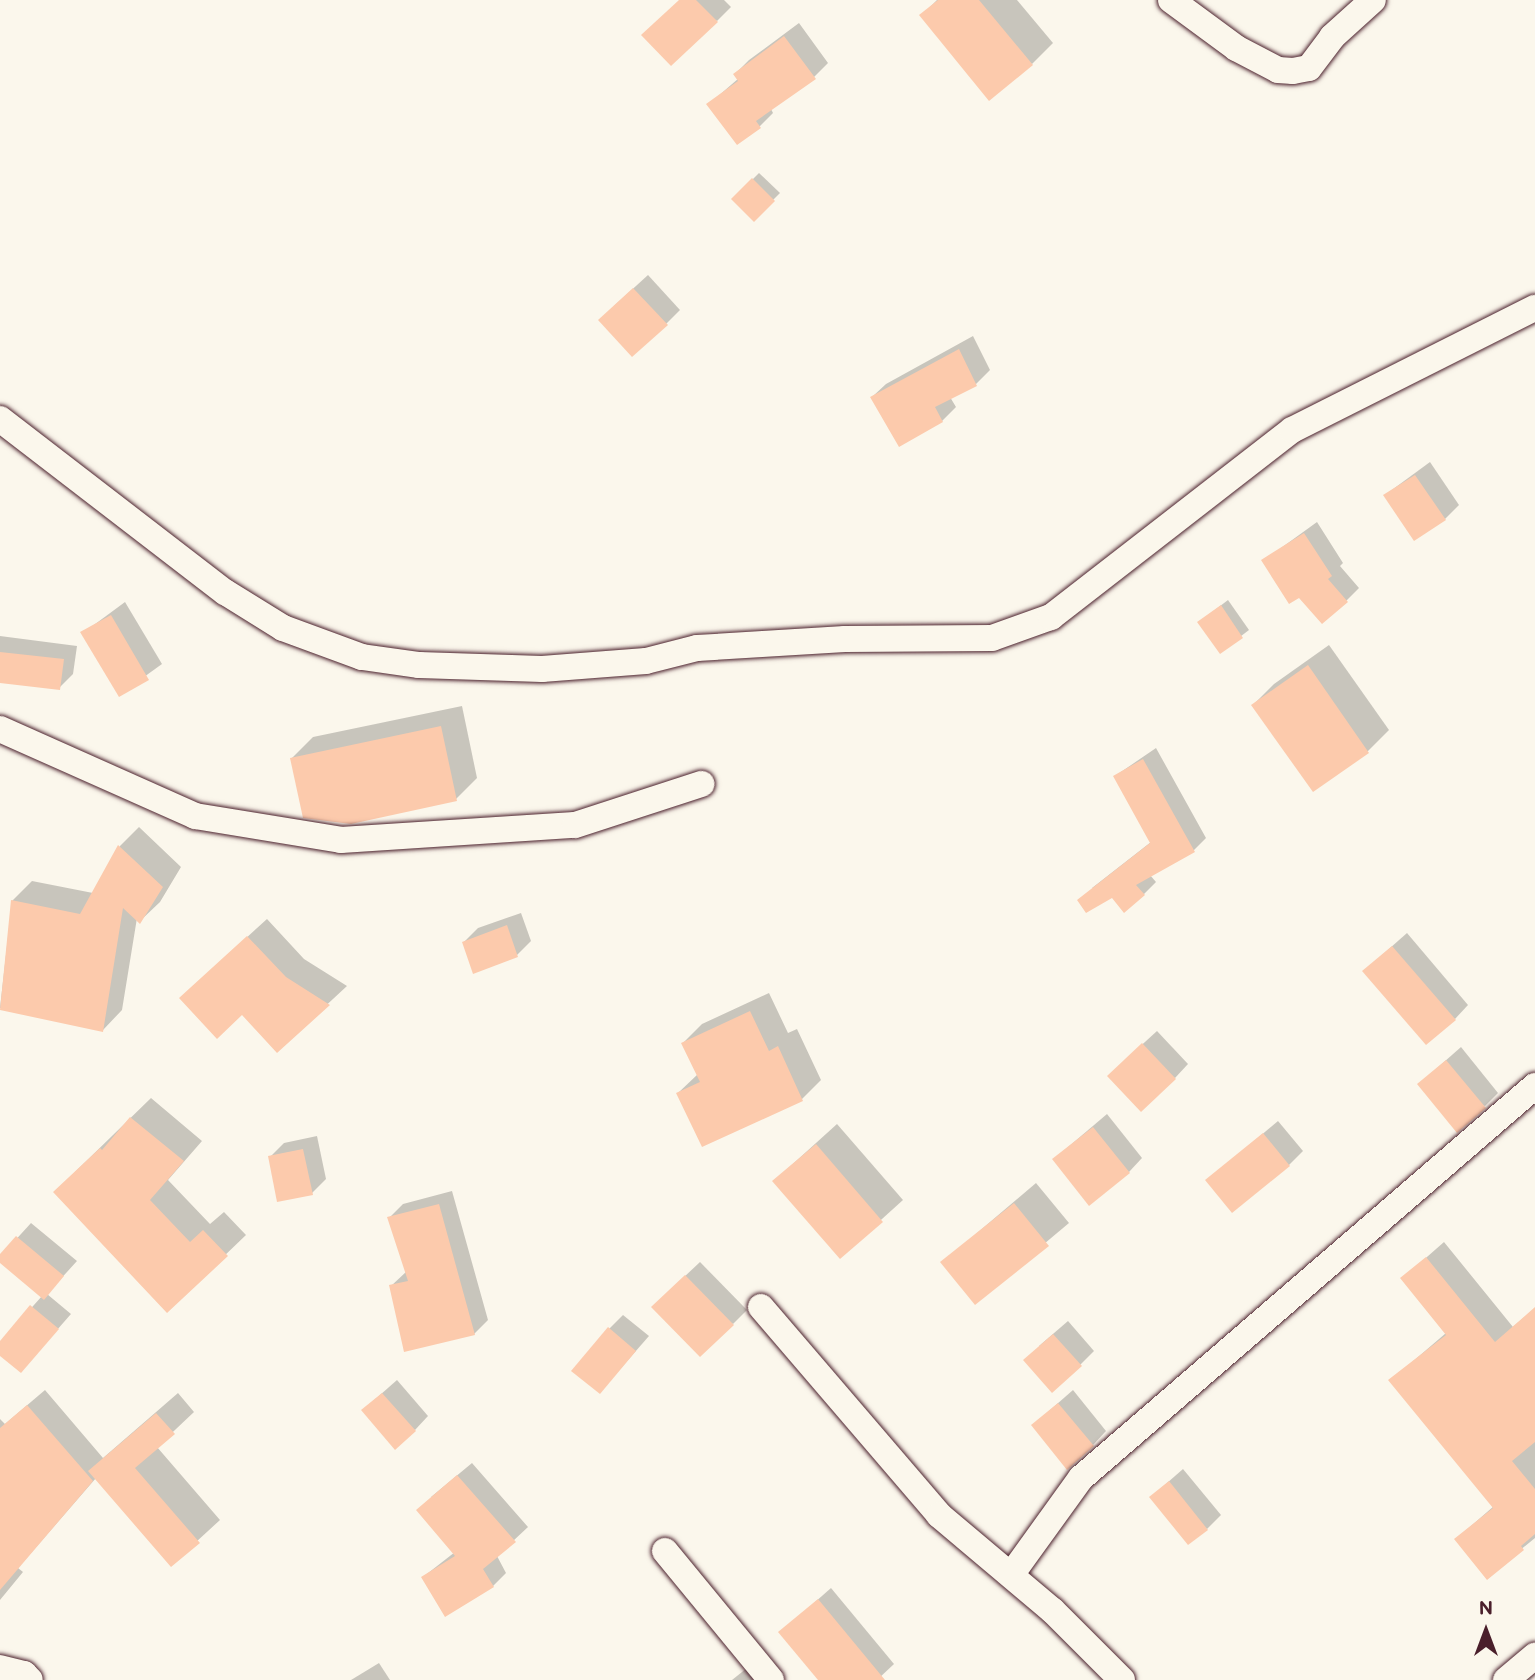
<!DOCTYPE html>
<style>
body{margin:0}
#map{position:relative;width:1535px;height:1680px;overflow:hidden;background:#fbf7ec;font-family:"Balsamiq Sans",sans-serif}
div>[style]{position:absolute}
.shadow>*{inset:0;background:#0003}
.building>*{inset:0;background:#fccaac}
.roads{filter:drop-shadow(0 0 2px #4a1f2b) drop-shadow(0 0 2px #4a1f2b)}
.street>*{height:26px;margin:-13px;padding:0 13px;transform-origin:13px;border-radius:13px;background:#fbf7ec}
span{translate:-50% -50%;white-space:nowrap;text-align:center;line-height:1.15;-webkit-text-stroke:5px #fbf7ec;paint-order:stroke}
.north{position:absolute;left:1451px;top:1596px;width:70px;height:70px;-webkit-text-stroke:5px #fbf7ec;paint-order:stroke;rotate:0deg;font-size:19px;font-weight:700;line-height:28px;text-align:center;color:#4a1f2b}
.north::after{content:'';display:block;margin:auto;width:24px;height:32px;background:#4a1f2b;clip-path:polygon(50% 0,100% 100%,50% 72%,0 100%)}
</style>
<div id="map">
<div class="shadow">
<div style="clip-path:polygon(681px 0,724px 0,731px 7px,717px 21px)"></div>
<div style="clip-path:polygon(937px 0,1017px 0,1053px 43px,1032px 64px,922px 15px)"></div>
<div style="clip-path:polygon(799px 23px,828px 63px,814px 77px,771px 109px,773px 113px,759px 127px,709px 104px,739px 78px,735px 74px,749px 60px)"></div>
<div style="clip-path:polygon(759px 173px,780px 193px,754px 219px,733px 199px)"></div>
<div style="clip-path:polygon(648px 275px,680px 310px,666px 324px,614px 306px)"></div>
<div style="clip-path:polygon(973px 336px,990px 370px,976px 384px,950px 397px,956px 407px,942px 421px,872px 397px,886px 384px)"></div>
<div style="clip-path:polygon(1430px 462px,1459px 505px,1445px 519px,1385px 495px)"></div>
<div style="clip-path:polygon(1317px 522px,1343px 563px,1340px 566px,1359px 588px,1346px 601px,1263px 561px)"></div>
<div style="clip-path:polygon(1228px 600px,1249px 630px,1220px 652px,1199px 622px)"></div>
<div style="clip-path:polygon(125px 602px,162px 664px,119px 695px,83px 633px)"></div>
<div style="clip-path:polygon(0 636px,77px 646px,73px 674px,59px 688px,0 681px)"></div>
<div style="clip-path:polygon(1329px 645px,1389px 730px,1368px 751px,1313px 790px,1253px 705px,1274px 684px)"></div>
<div style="clip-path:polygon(462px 706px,477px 778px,456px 799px,292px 758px,313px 737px)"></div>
<div style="clip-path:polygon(1156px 748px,1206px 838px,1194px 850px,1150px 875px,1156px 882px,1144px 894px,1113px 896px,1092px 888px,1151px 842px,1115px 776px)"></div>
<div style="clip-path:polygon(139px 827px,181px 867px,160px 902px,140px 921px,137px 918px,122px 1010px,103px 1030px,0 1008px,12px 901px,32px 881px,93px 893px,120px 846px)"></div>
<div style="clip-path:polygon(521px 913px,531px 941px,517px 955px,464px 942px,478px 928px)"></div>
<div style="clip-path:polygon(267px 919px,304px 959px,347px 986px,277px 1051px,242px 1013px,200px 980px)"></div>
<div style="clip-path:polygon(1407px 933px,1468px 1005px,1455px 1019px,1364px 971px)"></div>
<div style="clip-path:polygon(769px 993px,788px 1033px,797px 1029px,821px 1080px,802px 1099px,703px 1145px,678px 1093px,698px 1074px,683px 1043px,702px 1024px)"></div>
<div style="clip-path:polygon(1157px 1031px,1188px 1064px,1175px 1078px,1123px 1062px)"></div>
<div style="clip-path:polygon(1461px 1047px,1498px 1093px,1485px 1106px,1419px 1084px)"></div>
<div style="clip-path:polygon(151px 1098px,202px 1141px,168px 1180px,210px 1224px,224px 1212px,246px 1235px,167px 1311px,75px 1172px)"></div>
<div style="clip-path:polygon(1107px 1114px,1142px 1158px,1129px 1172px,1054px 1159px)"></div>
<div style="clip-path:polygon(1278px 1121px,1303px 1151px,1289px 1165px,1208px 1180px)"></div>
<div style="clip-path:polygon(837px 1124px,903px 1200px,840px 1257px,774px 1181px)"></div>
<div style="clip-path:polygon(317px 1136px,326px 1179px,312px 1193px,270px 1157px,284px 1143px)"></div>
<div style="clip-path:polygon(1036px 1183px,1069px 1223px,975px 1302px,943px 1262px)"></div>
<div style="clip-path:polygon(452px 1191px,488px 1320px,474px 1334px,391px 1286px,407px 1271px,389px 1218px,403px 1204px)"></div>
<div style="clip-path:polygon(31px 1223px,77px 1261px,47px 1294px,71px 1314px,21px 1371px,0 1354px,0 1343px,42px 1296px,0 1257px)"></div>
<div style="clip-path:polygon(1444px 1242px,1513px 1327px,1535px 1308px,1535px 1538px,1487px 1577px,1456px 1539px,1494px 1506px,1390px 1381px,1446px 1333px,1403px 1278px)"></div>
<div style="clip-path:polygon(700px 1262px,747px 1310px,733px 1324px,667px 1293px)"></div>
<div style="clip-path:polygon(623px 1315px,649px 1336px,600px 1392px,609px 1329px)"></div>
<div style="clip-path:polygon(1068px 1321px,1094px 1351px,1080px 1365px,1039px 1346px)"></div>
<div style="clip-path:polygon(397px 1380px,428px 1416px,415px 1430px,363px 1410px)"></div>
<div style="clip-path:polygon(45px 1390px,103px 1458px,178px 1393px,194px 1412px,157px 1447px,220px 1520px,171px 1565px,96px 1478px,18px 1568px,23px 1572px,0 1600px,0 1419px,5px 1424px)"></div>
<div style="clip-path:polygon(1073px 1390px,1106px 1431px,1093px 1445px,1033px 1425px)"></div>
<div style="clip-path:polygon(472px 1463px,528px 1527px,497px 1556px,506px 1573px,493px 1586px,423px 1577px,455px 1552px,431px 1497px)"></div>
<div style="clip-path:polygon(1183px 1469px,1221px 1515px,1207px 1529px,1151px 1497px)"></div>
<div style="clip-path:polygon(831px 1588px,894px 1664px,877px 1680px,820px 1680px,781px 1632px)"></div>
<div style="clip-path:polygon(379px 1663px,390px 1680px,351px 1680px)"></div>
<div style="clip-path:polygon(752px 1664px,765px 1680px,732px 1680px)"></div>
</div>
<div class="building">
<div style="clip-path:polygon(679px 0,696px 0,718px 22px,671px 66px,641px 35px)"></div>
<div style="clip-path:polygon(938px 0,979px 0,1033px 65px,989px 101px,919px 15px)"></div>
<div style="clip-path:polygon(784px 36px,816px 79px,756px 121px,761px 128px,737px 145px,706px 104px,738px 81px,733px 74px)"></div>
<div style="clip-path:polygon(752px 178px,775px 201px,754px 222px,731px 199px)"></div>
<div style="clip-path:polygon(633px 288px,668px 325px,632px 357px,598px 320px)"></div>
<div style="clip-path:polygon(959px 349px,977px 386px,935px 407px,943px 422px,899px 447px,870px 397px)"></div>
<div style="clip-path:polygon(1415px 475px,1446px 520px,1414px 541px,1383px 495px)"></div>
<div style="clip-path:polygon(1304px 533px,1332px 576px,1328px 579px,1348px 602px,1322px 624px,1299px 598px,1289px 604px,1261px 560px)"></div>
<div style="clip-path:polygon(1221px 605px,1243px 638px,1220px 654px,1197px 622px)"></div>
<div style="clip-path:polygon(111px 615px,149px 680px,119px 697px,80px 632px)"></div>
<div style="clip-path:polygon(0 652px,64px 659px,60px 690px,0 683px)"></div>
<div style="clip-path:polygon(1308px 665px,1369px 753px,1313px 792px,1251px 705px)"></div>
<div style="clip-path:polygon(441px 726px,457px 801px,351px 824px,303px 818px,290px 758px)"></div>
<div style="clip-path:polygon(1143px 759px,1195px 852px,1136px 885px,1145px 895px,1124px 913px,1112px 898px,1086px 913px,1077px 900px,1150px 843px,1113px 776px)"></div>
<div style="clip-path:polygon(118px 845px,163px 887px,140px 924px,123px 908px,103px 1032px,0 1010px,11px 900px,80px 914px)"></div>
<div style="clip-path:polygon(507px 925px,518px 957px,473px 974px,462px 942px)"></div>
<div style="clip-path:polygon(247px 936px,286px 977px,330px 1005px,277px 1053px,242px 1015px,217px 1039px,179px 998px)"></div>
<div style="clip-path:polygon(1392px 946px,1456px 1020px,1426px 1045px,1362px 971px)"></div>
<div style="clip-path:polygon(750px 1011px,769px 1051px,778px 1046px,803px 1101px,702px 1147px,676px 1093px,700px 1082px,681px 1043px)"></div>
<div style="clip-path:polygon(1142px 1043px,1176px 1079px,1141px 1112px,1107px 1076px)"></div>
<div style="clip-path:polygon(1446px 1060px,1486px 1108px,1457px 1133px,1417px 1084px)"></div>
<div style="clip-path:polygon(130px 1117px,184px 1161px,150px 1200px,190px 1242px,203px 1230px,228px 1256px,167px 1313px,53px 1192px,100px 1148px,102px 1150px)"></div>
<div style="clip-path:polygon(1093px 1127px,1130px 1173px,1089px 1206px,1052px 1159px)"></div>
<div style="clip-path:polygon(1263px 1133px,1290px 1166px,1232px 1213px,1205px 1180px)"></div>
<div style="clip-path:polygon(816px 1144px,883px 1222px,840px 1259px,772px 1181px)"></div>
<div style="clip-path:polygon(303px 1149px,313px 1195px,277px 1202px,268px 1156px)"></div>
<div style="clip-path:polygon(1014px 1203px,1049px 1246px,975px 1305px,940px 1262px)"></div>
<div style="clip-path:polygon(439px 1204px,475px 1335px,404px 1352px,389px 1285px,408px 1281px,387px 1217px)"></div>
<div style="clip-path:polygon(16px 1236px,64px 1276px,44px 1300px,0 1263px,0 1254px)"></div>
<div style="clip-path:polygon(1426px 1257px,1495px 1342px,1535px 1307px,1535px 1442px,1512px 1461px,1535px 1489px,1535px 1534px,1521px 1546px,1524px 1550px,1487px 1580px,1454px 1539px,1493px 1508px,1388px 1380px,1446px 1335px,1400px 1278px)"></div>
<div style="clip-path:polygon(685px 1275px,734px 1325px,700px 1357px,651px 1307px)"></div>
<div style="clip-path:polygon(30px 1305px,59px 1329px,21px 1373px,0 1356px,0 1341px)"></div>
<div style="clip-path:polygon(608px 1327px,636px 1351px,600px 1394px,571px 1371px)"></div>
<div style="clip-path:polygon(1053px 1334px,1082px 1366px,1052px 1393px,1023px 1360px)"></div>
<div style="clip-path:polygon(382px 1393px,416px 1431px,395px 1450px,361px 1410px)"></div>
<div style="clip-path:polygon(1058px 1403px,1094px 1446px,1067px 1470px,1031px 1425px)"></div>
<div style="clip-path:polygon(27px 1405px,93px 1481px,0 1590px,0 1428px)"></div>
<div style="clip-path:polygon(156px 1413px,175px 1434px,135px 1468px,200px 1543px,171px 1567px,88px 1471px)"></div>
<div style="clip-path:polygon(457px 1475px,516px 1542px,483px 1569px,494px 1587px,445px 1617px,421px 1577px,455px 1556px,416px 1510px)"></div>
<div style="clip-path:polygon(1169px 1481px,1208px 1530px,1188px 1545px,1149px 1497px)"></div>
<div style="clip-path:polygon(818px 1599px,885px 1680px,818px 1680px,778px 1632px)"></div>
</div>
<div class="roads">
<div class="street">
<div style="left:1171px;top:0;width:81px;rotate:36.4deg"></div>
<div style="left:1236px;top:48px;width:47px;rotate:27.6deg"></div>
<div style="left:1278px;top:70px;width:15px;rotate:4deg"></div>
<div style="left:1293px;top:71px;width:16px;rotate:-11deg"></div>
<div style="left:1309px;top:68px;width:39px;rotate:-53deg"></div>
<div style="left:1332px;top:37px;width:55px;rotate:-42.1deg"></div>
<div style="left:0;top:419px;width:284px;rotate:37.6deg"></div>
<div style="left:225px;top:592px;width:68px;rotate:31.8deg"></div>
<div style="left:283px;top:628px;width:84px;rotate:20.2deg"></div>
<div style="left:362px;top:657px;width:58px;rotate:8deg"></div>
<div style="left:419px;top:665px;width:123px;rotate:1.9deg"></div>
<div style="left:542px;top:669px;width:104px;rotate:-4.4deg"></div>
<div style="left:646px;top:661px;width:53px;rotate:-14.3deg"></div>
<div style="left:697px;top:648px;width:148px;rotate:-3.5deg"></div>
<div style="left:845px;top:639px;width:147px;rotate:-0.4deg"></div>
<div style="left:992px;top:638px;width:63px;rotate:-19.6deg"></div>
<div style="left:1051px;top:617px;width:305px;rotate:-37.8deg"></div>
<div style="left:1292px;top:430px;width:272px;rotate:-26.7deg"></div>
<div style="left:0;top:729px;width:214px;rotate:24deg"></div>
<div style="left:195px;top:816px;width:148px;rotate:9.3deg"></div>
<div style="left:341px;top:840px;width:234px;rotate:-3.7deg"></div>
<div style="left:575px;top:825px;width:133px;rotate:-18deg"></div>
<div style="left:761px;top:1307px;width:274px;rotate:49.4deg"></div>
<div style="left:939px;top:1515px;width:148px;rotate:40.1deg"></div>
<div style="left:1052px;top:1610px;width:99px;rotate:45deg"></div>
<div style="left:665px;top:1551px;width:167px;rotate:50.6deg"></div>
<div style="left:1011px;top:1575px;width:120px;rotate:-54.2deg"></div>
<div style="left:1081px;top:1478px;width:600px;rotate:-40.81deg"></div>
<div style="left:0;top:1668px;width:25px;rotate:14deg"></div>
<div style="left:24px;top:1674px;width:8px;rotate:45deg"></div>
<div style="left:1506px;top:1680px;width:38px;rotate:-40deg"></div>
</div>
</div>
<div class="north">N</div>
</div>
